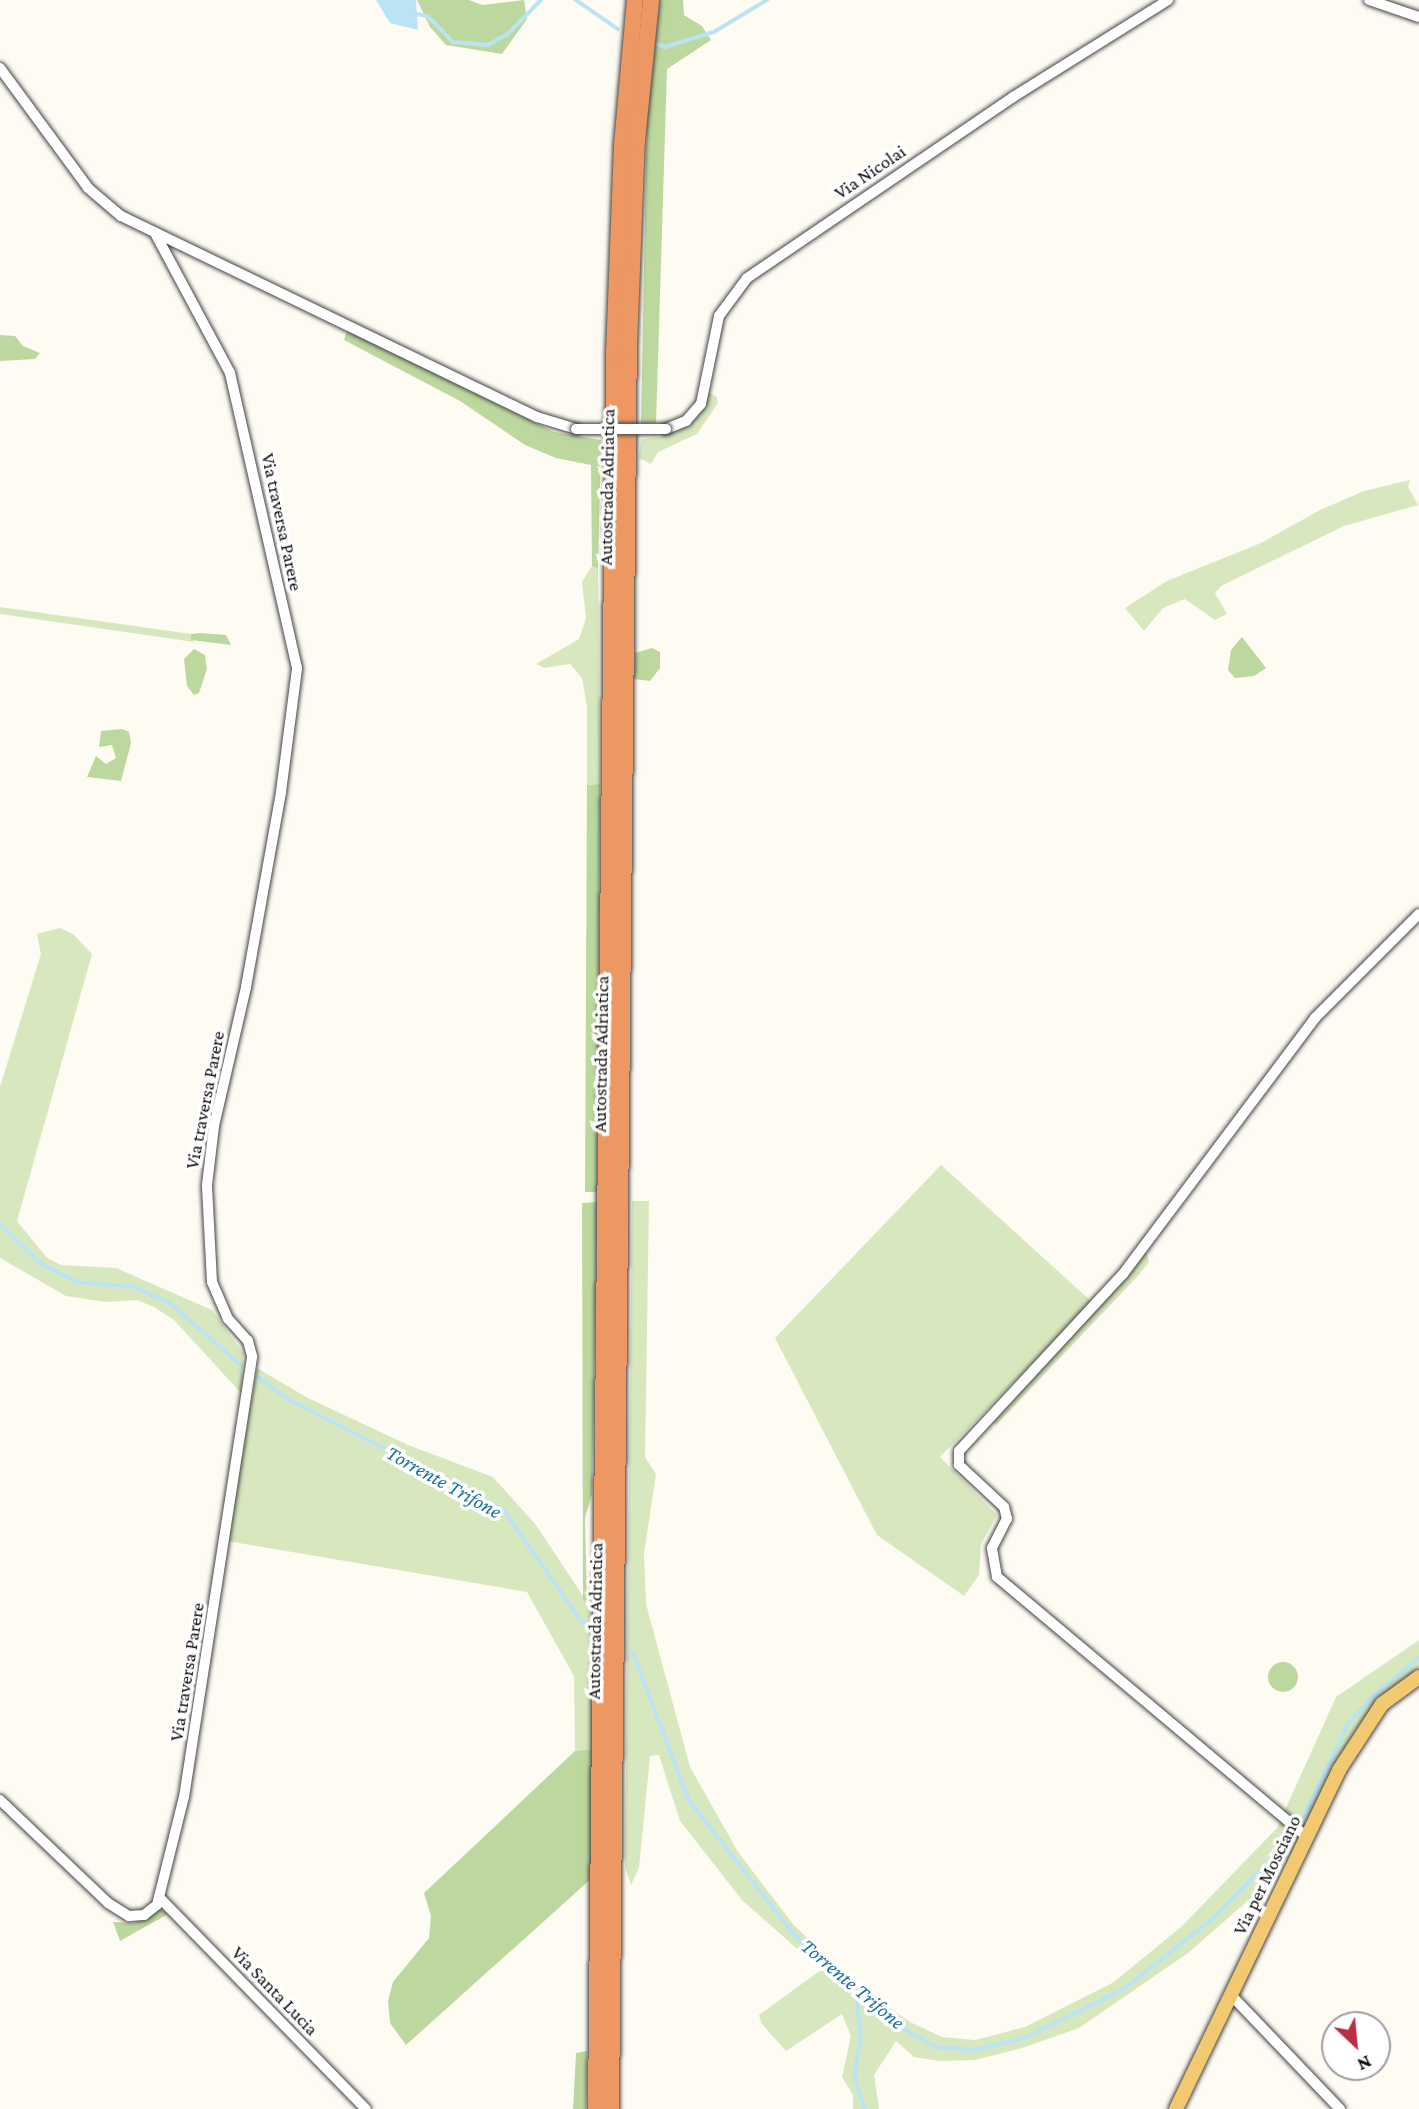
<!DOCTYPE html>
<style>
body{margin:0}
#map{position:relative;width:1419px;height:2109px;overflow:hidden;background:#fefbf3;font-family:"Crimson Pro",serif}
div>[style]{position:absolute}
.green>*{inset:0;background:#d7e8be}
.forest>*{inset:0;background:#bdd89e}
.round{border-radius:50%}
.water>*{inset:0;background:#bae3f4}
.stream>*{height:3.5px;margin:-1.75px;padding:0 1.75px;transform-origin:1.75px;border-radius:1.75px;background:#bae3f4}
.roads{filter:drop-shadow(0 0 2px #434343) drop-shadow(0 0 2px #434343)}
.minor>*{height:10px;margin:-5px;padding:0 5px;transform-origin:5px;border-radius:5px;background:#fff}
.major>*{height:14px;margin:-7px;padding:0 7px;transform-origin:7px;border-radius:7px;background:#f2c870}
.highway>*{height:16px;margin:-8px;padding:0 8px;transform-origin:8px;border-radius:8px;background:#ed9762}
.bridges{filter:drop-shadow(0 0 2px #434343) drop-shadow(0 0 2px #434343)}
.minor-bridge>*{height:10px;margin:-5px;padding:0 5px;transform-origin:5px;border-radius:5px;background:#fff}
span{translate:-50% -50%;white-space:nowrap;text-align:center;line-height:1.15;-webkit-text-stroke:7px #fff;paint-order:stroke}
.street-label{font-size:19px;color:#101010}
.water-label{font-size:21px;color:#1e709d;font-style:italic}
.north{position:absolute;left:1321px;top:2011px;width:70px;height:70px;box-sizing:border-box;background:#fff;border:2px solid #9f9f9f;border-radius:50%;rotate:154deg;font-size:19px;font-weight:700;line-height:28px;text-align:center;color:#101010}
.north::after{content:'';display:block;margin:auto;width:24px;height:32px;background:#bb2d40;clip-path:polygon(50% 0,100% 100%,50% 72%,0 100%)}
</style>
<div id="map">
<div class="green">
<div style="clip-path:polygon(708px 393px,716px 396px,718px 403px,697px 434px,658px 452px,651px 464px,639px 458px,641px 439px,661px 437px,688px 426px)"></div>
<div style="clip-path:polygon(1410px 480px,1408px 487px,1418px 505px,1344px 526px,1221px 586px,1215px 593px,1227px 614px,1215px 620px,1185px 599px,1163px 608px,1144px 631px,1125px 608px,1167px 581px,1261px 543px,1320px 510px,1364px 491px)"></div>
<div style="clip-path:polygon(592px 566px,598px 569px,600px 784px,587px 785px,587px 707px,582px 678px,570px 664px,544px 668px,536px 664px,579px 639px,586px 618px,582px 582px)"></div>
<div style="clip-path:polygon(0 607px,191px 634px,194px 642px,0 614px)"></div>
<div style="clip-path:polygon(60px 928px,73px 934px,92px 954px,17px 1221px,47px 1258px,61px 1265px,116px 1268px,212px 1310px,243px 1353px,241px 1393px,174px 1320px,154px 1307px,137px 1300px,106px 1302px,66px 1296px,0 1258px,0 1087px,41px 954px,37px 934px)"></div>
<div style="clip-path:polygon(941px 1165px,1092px 1302px,940px 1457px,997px 1515px,981px 1544px,979px 1575px,964px 1596px,877px 1535px,775px 1338px)"></div>
<div style="clip-path:polygon(632px 1201px,649px 1201px,645px 1457px,656px 1474px,644px 1554px,646px 1604px,690px 1767px,738px 1852px,793px 1924px,851px 1981px,910px 2022px,942px 2037px,975px 2040px,1025px 2027px,1114px 1982px,1182px 1926px,1277px 1828px,1336px 1697px,1419px 1640px,1419px 1667px,1360px 1724px,1301px 1844px,1259px 1891px,1188px 1953px,1079px 2028px,1022px 2048px,975px 2060px,940px 2061px,914px 2057px,896px 2041px,874px 2075px,879px 2109px,853px 2109px,853px 2095px,842px 2077px,851px 2036px,842px 2014px,786px 2051px,761px 2023px,759px 2015px,821px 1970px,742px 1900px,680px 1821px,659px 1755px,650px 1756px,639px 1868px,631px 1885px,625px 1866px)"></div>
<div style="clip-path:polygon(1146px 1251px,1149px 1262px,1138px 1276px,996px 1425px,991px 1421px,1107px 1299px)"></div>
<div style="clip-path:polygon(257px 1368px,308px 1398px,408px 1445px,493px 1477px,536px 1525px,587px 1602px,592px 1622px,594px 1749px,575px 1751px,574px 1676px,527px 1592px,227px 1541px)"></div>
</div>
<div class="forest">
<div style="clip-path:polygon(417px 0,469px 0,482px 5px,524px 0,527px 19px,502px 54px,446px 45px,430px 27px)"></div>
<div style="clip-path:polygon(660px 0,683px 0,684px 15px,702px 26px,711px 40px,667px 69px,656px 423px,641px 423px,647px 116px)"></div>
<div style="clip-path:polygon(347px 330px,554px 432px,601px 440px,598px 569px,592px 566px,591px 465px,556px 458px,525px 445px,460px 401px,344px 340px)"></div>
<div style="clip-path:polygon(0 335px,15px 336px,23px 346px,40px 353px,35px 359px,0 361px)"></div>
<div style="clip-path:polygon(200px 633px,226px 635px,231px 645px,191px 640px,191px 634px)"></div>
<div style="clip-path:polygon(1242px 637px,1266px 668px,1254px 676px,1235px 678px,1228px 670px,1231px 650px)"></div>
<div style="clip-path:polygon(652px 648px,660px 652px,660px 668px,650px 681px,634px 679px,635px 653px)"></div>
<div style="clip-path:polygon(194px 649px,205px 655px,207px 669px,199px 693px,194px 695px,187px 686px,184px 659px)"></div>
<div style="clip-path:polygon(122px 729px,129px 732px,131px 743px,121px 781px,87px 777px,96px 756px,106px 764px,116px 758px,112px 745px,99px 747px,101px 731px)"></div>
<div style="clip-path:polygon(600px 784px,597px 1192px,585px 1192px,587px 785px)"></div>
<div style="clip-path:polygon(597px 1202px,592px 1494px,585px 1518px,587px 1602px,583px 1601px,582px 1203px)"></div>
<div class="round" style="left:1268px;top:1662px;width:30px;height:30px"></div>
<div style="clip-path:polygon(594px 1749px,592px 1878px,406px 2045px,390px 2023px,388px 2001px,393px 1982px,429px 1938px,431px 1916px,424px 1893px,575px 1751px)"></div>
<div style="clip-path:polygon(159px 1909px,168px 1914px,120px 1941px,113px 1922px,134px 1923px)"></div>
<div style="clip-path:polygon(587px 2051px,586px 2109px,573px 2109px,576px 2053px)"></div>
</div>
<div class="water">
<div style="clip-path:polygon(376px 0,416px 0,418px 30px,390px 23px)"></div>
</div>
<div class="stream">
<div style="left:576px;top:0;width:51px;rotate:34.6deg"></div>
<div style="left:412px;top:13px;width:16px;rotate:11deg"></div>
<div style="left:428px;top:16px;width:36px;rotate:46deg"></div>
<div style="left:453px;top:42px;width:35px;rotate:5deg"></div>
<div style="left:488px;top:45px;width:23px;rotate:-29deg"></div>
<div style="left:508px;top:34px;width:47px;rotate:-45.9deg"></div>
<div style="left:657px;top:44px;width:9px;rotate:21deg"></div>
<div style="left:665px;top:47px;width:51px;rotate:-17deg"></div>
<div style="left:714px;top:32px;width:62px;rotate:-31.1deg"></div>
<div style="left:0;top:1224px;width:58px;rotate:43.6deg"></div>
<div style="left:42px;top:1264px;width:39px;rotate:27deg"></div>
<div style="left:77px;top:1282px;width:58px;rotate:4.9deg"></div>
<div style="left:135px;top:1287px;width:37px;rotate:24deg"></div>
<div style="left:169px;top:1302px;width:96px;rotate:41.2deg"></div>
<div style="left:258px;top:1377px;width:37px;rotate:36deg"></div>
<div style="left:288px;top:1399px;width:243px;rotate:27.2deg"></div>
<div style="left:504px;top:1510px;width:133px;rotate:55.1deg"></div>
<div style="left:580px;top:1619px;width:16px;rotate:35deg"></div>
<div style="left:633px;top:1652px;width:158px;rotate:69.3deg"></div>
<div style="left:689px;top:1800px;width:172px;rotate:51.9deg"></div>
<div style="left:795px;top:1935px;width:85px;rotate:43.1deg"></div>
<div style="left:857px;top:1993px;width:53px;rotate:38.2deg"></div>
<div style="left:899px;top:2026px;width:43px;rotate:29.6deg"></div>
<div style="left:936px;top:2047px;width:39px;rotate:4deg"></div>
<div style="left:975px;top:2050px;width:51px;rotate:-13.5deg"></div>
<div style="left:1025px;top:2038px;width:110px;rotate:-26.3deg"></div>
<div style="left:1124px;top:1989px;width:111px;rotate:-38.4deg"></div>
<div style="left:1211px;top:1920px;width:115px;rotate:-45deg"></div>
<div style="left:1300px;top:1825px;width:112px;rotate:-64.6deg"></div>
<div style="left:1348px;top:1724px;width:43px;rotate:-47.8deg"></div>
<div style="left:1377px;top:1692px;width:54px;rotate:-39deg"></div>
<div style="left:857px;top:1994px;width:43px;rotate:84.7deg"></div>
<div style="left:861px;top:2037px;width:41px;rotate:98.3deg"></div>
<div style="left:855px;top:2078px;width:33px;rotate:72deg"></div>
</div>
<div class="roads">
<div class="minor">
<div style="left:1369px;top:0;width:53px;rotate:18.8deg"></div>
<div style="left:0;top:68px;width:149px;rotate:53.7deg"></div>
<div style="left:88px;top:188px;width:43px;rotate:40.3deg"></div>
<div style="left:121px;top:216px;width:462px;rotate:25.8deg"></div>
<div style="left:537px;top:417px;width:41px;rotate:17.1deg"></div>
<div style="left:666px;top:429px;width:22px;rotate:-22deg"></div>
<div style="left:686px;top:421px;width:23px;rotate:-49deg"></div>
<div style="left:701px;top:404px;width:90px;rotate:-78.4deg"></div>
<div style="left:719px;top:316px;width:47px;rotate:-53.6deg"></div>
<div style="left:747px;top:278px;width:322px;rotate:-34.2deg"></div>
<div style="left:1013px;top:97px;width:183px;rotate:-32deg"></div>
<div style="left:0;top:1800px;width:149px;rotate:43.6deg"></div>
<div style="left:108px;top:1903px;width:25px;rotate:32deg"></div>
<div style="left:129px;top:1916px;width:15px;rotate:-4deg"></div>
<div style="left:144px;top:1915px;width:16px;rotate:-38deg"></div>
<div style="left:157px;top:1905px;width:111px;rotate:-76deg"></div>
<div style="left:184px;top:1797px;width:446px;rotate:-81.2deg"></div>
<div style="left:252px;top:1356px;width:16px;rotate:-105deg"></div>
<div style="left:248px;top:1341px;width:30px;rotate:-132deg"></div>
<div style="left:228px;top:1319px;width:40px;rotate:-113.4deg"></div>
<div style="left:212px;top:1282px;width:97px;rotate:-93deg"></div>
<div style="left:207px;top:1185px;width:59px;rotate:-83.2deg"></div>
<div style="left:214px;top:1126px;width:143px;rotate:-77deg"></div>
<div style="left:246px;top:987px;width:198px;rotate:-79.8deg"></div>
<div style="left:281px;top:792px;width:125px;rotate:-82.6deg"></div>
<div style="left:297px;top:668px;width:303px;rotate:-102.8deg"></div>
<div style="left:230px;top:373px;width:159px;rotate:-118.2deg"></div>
<div style="left:1307px;top:1837px;width:405px;rotate:-140deg"></div>
<div style="left:997px;top:1577px;width:29px;rotate:-100deg"></div>
<div style="left:992px;top:1548px;width:33px;rotate:-63deg"></div>
<div style="left:1007px;top:1519px;width:12px;rotate:-104deg"></div>
<div style="left:1004px;top:1507px;width:62px;rotate:-137deg"></div>
<div style="left:959px;top:1465px;width:14px;rotate:-90deg"></div>
<div style="left:959px;top:1451px;width:241px;rotate:-47.2deg"></div>
<div style="left:1123px;top:1274px;width:320px;rotate:-53.1deg"></div>
<div style="left:1315px;top:1018px;width:147px;rotate:-45deg"></div>
<div style="left:159px;top:1897px;width:296px;rotate:45.7deg"></div>
<div style="left:1231px;top:1995px;width:158px;rotate:46.3deg"></div>
</div>
<div class="major">
<div style="left:1176px;top:2109px;width:376px;rotate:-64.3deg"></div>
<div style="left:1339px;top:1770px;width:79px;rotate:-56.9deg"></div>
<div style="left:1382px;top:1704px;width:46px;rotate:-36.1deg"></div>
</div>
<div class="highway">
<div style="left:596px;top:2109px;width:1756px;rotate:-89.41deg"></div>
<div style="left:614px;top:353px;width:208px;rotate:-87.8deg"></div>
<div style="left:622px;top:145px;width:146px;rotate:-84.9deg"></div>
<div style="left:611px;top:2109px;width:1763px;rotate:-89.42deg"></div>
<div style="left:629px;top:346px;width:205px;rotate:-87.8deg"></div>
<div style="left:637px;top:141px;width:142px;rotate:-84.3deg"></div>
</div>
</div>
<div class="bridges">
<div class="minor-bridge">
<div style="left:576px;top:429px;width:90px"></div>
</div>
</div>
<div class="street-label">
<span style="left:870px;top:172px;rotate:-34deg">Via Nicolai</span>
<span style="left:607px;top:487px;rotate:-89deg">Autostrada Adriatica</span>
<span style="left:282px;top:522px;rotate:78deg">Via traversa Parere</span>
<span style="left:601px;top:1054px;rotate:-89deg">Autostrada Adriatica</span>
<span style="left:205px;top:1100px;rotate:-79deg">Via traversa Parere</span>
<span style="left:595px;top:1621px;rotate:-89deg">Autostrada Adriatica</span>
<span style="left:187px;top:1672px;rotate:-81deg">Via traversa Parere</span>
<span style="left:1267px;top:1875px;rotate:-64deg">Via per Mosciano</span>
<span style="left:275px;top:1991px;rotate:46deg">Via Santa Lucia</span>
</div>
<div class="water-label">
<span style="left:444px;top:1482px;rotate:29deg">Torrente Trifone</span>
<span style="left:853px;top:1984px;rotate:40deg">Torrente Trifone</span>
</div>
<div class="north">N</div>
</div>
